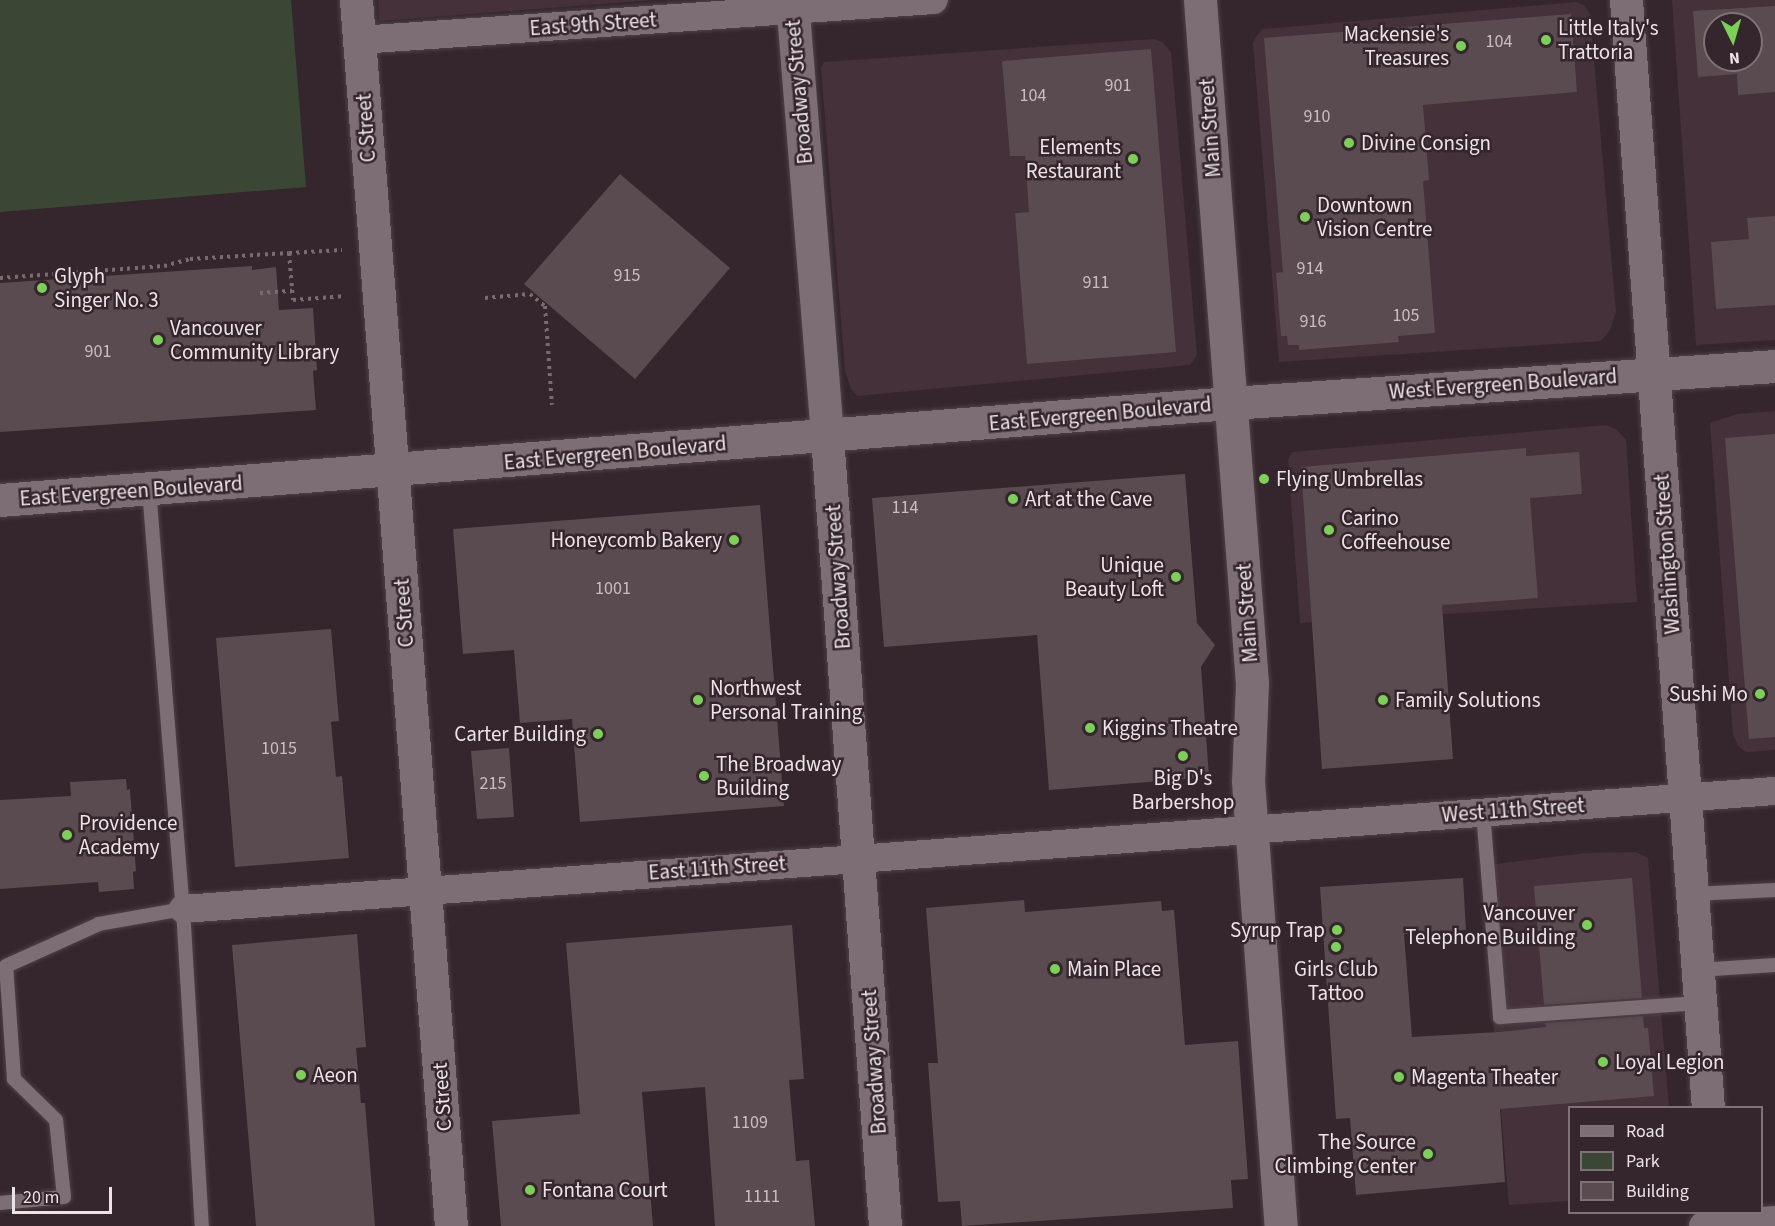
<!DOCTYPE html>
<style>
body{margin:0}
#map{position:relative;width:1775px;height:1226px;overflow:hidden;background:#34262c;font-family:"Source Sans 3",sans-serif}
div>[style]{position:absolute}
.built>*{inset:0;background:#44313a}
.green>*{inset:0;background:#3a4735}
.building>*{inset:0;background:#5a4b51}
.path>*{height:4px;margin-top:-2px;transform-origin:0;background:repeating-linear-gradient(90deg,#776b70 0 3px,transparent 0 7.5px)}
.roads{filter:drop-shadow(0 0 2px #4d4246) drop-shadow(0 0 2px #4d4246)}
.lane>*{height:14px;margin:-7px;padding:0 7px;transform-origin:7px;border-radius:7px;background:#7d6d74}
.street>*{height:28px;margin:-14px;padding:0 14px;transform-origin:14px;border-radius:14px;background:#7d6d74}
.secondary>*{height:33px;margin:-16.5px;padding:0 16.5px;transform-origin:16.5px;border-radius:16.5px;background:#7d6d74}
.dots>*{width:16px;height:16px;translate:-50% -50%;box-sizing:border-box;border:3px solid #34262c;border-radius:50%}
span{translate:-50% -50%;white-space:nowrap;text-align:center;line-height:1.15;-webkit-text-stroke:5px #34262c;paint-order:stroke}
.number-label{font-size:18px;color:#c8bdc1}
.number-label span{-webkit-text-stroke-width:0}
.street-label{font-size:21px;color:#ece3e6}
.poi-label{font-size:21px;color:#ece3e6}
.left{translate:0 -50%;text-align:left}
.right{translate:-100% -50%;text-align:right}
.legend{position:absolute;left:1568px;top:1106px;width:195px;height:108px;box-sizing:border-box;background:#34262c;border:2px solid #7e7276;margin:0;padding:8px 10px;list-style:none;font-size:18px;color:#ece3e6}
.legend li{display:flex;align-items:center;gap:12px;height:30px}
.legend b{width:30px;border:2px solid #7e7276}
.north{position:absolute;left:1703px;top:12px;width:60px;height:60px;box-sizing:border-box;background:#34262c;border:2px solid #7e7276;border-radius:50%;rotate:175deg;font-size:16px;font-weight:700;line-height:24px;text-align:center;color:#ece3e6}
.north::after{content:'';display:block;margin:auto;width:21px;height:27px;background:#7ad156;clip-path:polygon(50% 0,100% 100%,50% 72%,0 100%)}
.scale{position:absolute;left:12px;top:1187px;width:100px;height:27px;box-sizing:border-box;border:3px solid #ece3e6;border-top:0;padding-left:8px;font-size:18px;line-height:21px;white-space:nowrap;color:#ece3e6;-webkit-text-stroke:4px #34262c;paint-order:stroke}
</style>
<div id="map">
<div class="built">
<div style="clip-path:polygon(378px 0,654px 0,379px 21px)"></div>
<div style="clip-path:polygon(evenodd,1672px 0,1775px 0,1775px 340px,1696px 345px,1672px 0,1715px 24px,1751px 24px,1751px 60px,1715px 60px,1715px 24px)"></div>
<div style="clip-path:polygon(1576px 2px,1584px 5px,1590px 14px,1616px 312px,1610px 330px,1601px 341px,1279px 362px,1253px 43px,1257px 35px,1263px 29px)"></div>
<div style="clip-path:polygon(1154px 39px,1162px 42px,1171px 52px,1197px 355px,1190px 365px,857px 396px,851px 389px,845px 371px,821px 68px,824px 62px)"></div>
<div style="clip-path:polygon(1775px 411px,1775px 750px,1746px 752px,1738px 746px,1733px 735px,1710px 423px,1737px 414px)"></div>
<div style="clip-path:polygon(1606px 425px,1616px 429px,1626px 440px,1637px 602px,1300px 623px,1288px 460px,1292px 452px)"></div>
<div style="clip-path:polygon(1636px 852px,1648px 858px,1669px 1107px,1570px 1108px,1569px 1201px,1509px 1205px,1480px 866px,1586px 853px)"></div>
</div>
<div class="green">
<div style="clip-path:polygon(0 0,291px 0,306px 187px,0 212px)"></div>
</div>
<div class="building">
<div style="clip-path:polygon(evenodd,1775px 6px,1775px 92px,1738px 95px,1737px 74px,1698px 77px,1693px 11px,1775px 6px,1715px 24px,1751px 24px,1751px 60px,1715px 60px,1715px 24px)"></div>
<div style="clip-path:polygon(1571px 14px,1577px 92px,1423px 105px,1429px 180px,1423px 181px,1435px 333px,1398px 336px,1399px 342px,1299px 350px,1299px 345px,1288px 345px,1287px 336px,1281px 336px,1276px 273px,1283px 272px,1264px 38px)"></div>
<div style="clip-path:polygon(1151px 49px,1176px 352px,1027px 364px,1015px 213px,1029px 212px,1025px 156px,1010px 156px,1002px 61px)"></div>
<div style="clip-path:polygon(620px 174px,730px 268px,635px 379px,524px 284px)"></div>
<div style="clip-path:polygon(1775px 216px,1775px 305px,1716px 309px,1711px 242px,1749px 239px,1747px 218px)"></div>
<div style="clip-path:polygon(252px 266px,252px 270px,276px 267px,279px 310px,313px 308px,317px 370px,313px 371px,316px 410px,0 432px,0 283px)"></div>
<div style="clip-path:polygon(1775px 434px,1775px 737px,1749px 739px,1725px 438px)"></div>
<div style="clip-path:polygon(1526px 448px,1526px 456px,1579px 452px,1582px 494px,1530px 498px,1538px 598px,1442px 605px,1453px 759px,1322px 769px,1301px 467px)"></div>
<div style="clip-path:polygon(1185px 474px,1197px 623px,1215px 645px,1201px 667px,1209px 777px,1049px 790px,1037px 635px,884px 647px,872px 498px)"></div>
<div style="clip-path:polygon(760px 505px,784px 806px,580px 822px,572px 719px,520px 723px,514px 650px,463px 654px,453px 529px)"></div>
<div style="clip-path:polygon(331px 629px,339px 721px,331px 722px,336px 777px,342px 776px,349px 858px,235px 867px,216px 638px)"></div>
<div style="clip-path:polygon(509px 748px,514px 817px,477px 819px,471px 751px)"></div>
<div style="clip-path:polygon(126px 779px,127px 790px,130px 789px,136px 871px,133px 872px,134px 889px,99px 892px,98px 882px,0 889px,0 800px,71px 796px,70px 782px)"></div>
<div style="clip-path:polygon(1463px 878px,1466px 930px,1404px 934px,1412px 1037px,1499px 1032px,1546px 1027px,1545px 1023px,1643px 1016px,1644px 1028px,1648px 1028px,1654px 1096px,1500px 1109px,1505px 1182px,1356px 1195px,1350px 1118px,1336px 1119px,1320px 887px)"></div>
<div style="clip-path:polygon(1632px 878px,1642px 998px,1544px 1005px,1534px 886px)"></div>
<div style="clip-path:polygon(1024px 900px,1025px 912px,1161px 901px,1162px 911px,1174px 910px,1185px 1045px,1238px 1041px,1248px 1179px,1231px 1180px,1233px 1208px,962px 1226px,960px 1201px,938px 1202px,928px 1063px,938px 1063px,926px 908px)"></div>
<div style="clip-path:polygon(792px 925px,804px 1079px,789px 1080px,796px 1161px,809px 1160px,815px 1226px,715px 1226px,705px 1087px,642px 1092px,653px 1226px,501px 1226px,492px 1121px,580px 1114px,566px 943px)"></div>
<div style="clip-path:polygon(357px 934px,366px 1047px,356px 1048px,361px 1103px,365px 1103px,375px 1226px,256px 1226px,232px 945px)"></div>
</div>
<div class="path">
<div style="left:289px;top:253px;width:53px;rotate:-3.2deg"></div>
<div style="left:0;top:278px;width:164px;rotate:-4.2deg"></div>
<div style="left:164px;top:266px;width:27px;rotate:-15deg"></div>
<div style="left:190px;top:259px;width:99px;rotate:-3.5deg"></div>
<div style="left:289px;top:253px;width:47px;rotate:85.1deg"></div>
<div style="left:293px;top:300px;width:52px;rotate:-4.4deg"></div>
<div style="left:260px;top:293px;width:32px;rotate:-4deg"></div>
<div style="left:485px;top:298px;width:45px;rotate:-5.1deg"></div>
<div style="left:530px;top:294px;width:19px;rotate:39deg"></div>
<div style="left:545px;top:306px;width:99px;rotate:86deg"></div>
</div>
<div class="roads">
<div class="lane">
<div style="left:149px;top:489px;width:421px;rotate:85.4deg"></div>
<div style="left:183px;top:909px;width:318px;rotate:86.6deg"></div>
<div style="left:1483px;top:813px;width:205px;rotate:85.2deg"></div>
<div style="left:1500px;top:1017px;width:200px;rotate:-4deg"></div>
<div style="left:1693px;top:894px;width:82px;rotate:-2.8deg"></div>
<div style="left:1698px;top:970px;width:77px;rotate:-3.7deg"></div>
<div style="left:0;top:1203px;width:64px;rotate:-5.4deg"></div>
<div style="left:64px;top:1197px;width:77px;rotate:-95.9deg"></div>
<div style="left:56px;top:1120px;width:59px;rotate:-135.7deg"></div>
<div style="left:14px;top:1079px;width:113px;rotate:-94deg"></div>
<div style="left:6px;top:966px;width:102px;rotate:-24.3deg"></div>
<div style="left:99px;top:924px;width:85px;rotate:-10.1deg"></div>
</div>
<div class="street">
<div style="left:359px;top:40px;width:576px;rotate:-3.98deg"></div>
<div style="left:183px;top:909px;width:1596px;rotate:-4.24deg"></div>
<div style="left:1703px;top:1226px;width:72px;rotate:-4.8deg"></div>
</div>
<div class="secondary">
<div style="left:356px;top:0;width:1230px;rotate:85.57deg"></div>
<div style="left:792px;top:0;width:437px;rotate:85.4deg"></div>
<div style="left:827px;top:436px;width:792px;rotate:85.8deg"></div>
<div style="left:1200px;top:0;width:685px;rotate:85.65deg"></div>
<div style="left:1252px;top:683px;width:98px;rotate:92.3deg"></div>
<div style="left:1248px;top:781px;width:446px;rotate:85.8deg"></div>
<div style="left:1626px;top:0;width:1111px;rotate:85.77deg"></div>
<div style="left:0;top:500px;width:1235px;rotate:-4.51deg"></div>
<div style="left:1231px;top:403px;width:545px;rotate:-3.89deg"></div>
<div style="left:1716px;top:1212px;width:14px;rotate:86deg"></div>
</div>
</div>
<div class="dots">
<div style="left:1546px;top:40px;background:#7ad156"></div>
<div style="left:1461px;top:46px;background:#7ad156"></div>
<div style="left:1349px;top:143px;background:#7ad156"></div>
<div style="left:1133px;top:159px;background:#7ad156"></div>
<div style="left:1305px;top:217px;background:#7ad156"></div>
<div style="left:42px;top:288px;background:#7ad156"></div>
<div style="left:158px;top:340px;background:#7ad156"></div>
<div style="left:1264px;top:479px;background:#7ad156"></div>
<div style="left:1013px;top:499px;background:#7ad156"></div>
<div style="left:1329px;top:530px;background:#7ad156"></div>
<div style="left:734px;top:540px;background:#7ad156"></div>
<div style="left:1176px;top:577px;background:#7ad156"></div>
<div style="left:1760px;top:694px;background:#7ad156"></div>
<div style="left:698px;top:700px;background:#7ad156"></div>
<div style="left:1383px;top:700px;background:#7ad156"></div>
<div style="left:1090px;top:728px;background:#7ad156"></div>
<div style="left:598px;top:734px;background:#7ad156"></div>
<div style="left:1183px;top:756px;background:#7ad156"></div>
<div style="left:704px;top:776px;background:#7ad156"></div>
<div style="left:67px;top:835px;background:#7ad156"></div>
<div style="left:1587px;top:925px;background:#7ad156"></div>
<div style="left:1337px;top:930px;background:#7ad156"></div>
<div style="left:1336px;top:947px;background:#7ad156"></div>
<div style="left:1055px;top:969px;background:#7ad156"></div>
<div style="left:1603px;top:1062px;background:#7ad156"></div>
<div style="left:301px;top:1075px;background:#7ad156"></div>
<div style="left:1399px;top:1077px;background:#7ad156"></div>
<div style="left:1428px;top:1154px;background:#7ad156"></div>
<div style="left:530px;top:1190px;background:#7ad156"></div>
</div>
<div class="number-label">
<span style="left:1499px;top:42px">104</span>
<span style="left:1118px;top:86px">901</span>
<span style="left:1033px;top:96px">104</span>
<span style="left:1317px;top:117px">910</span>
<span style="left:1310px;top:269px">914</span>
<span style="left:627px;top:276px">915</span>
<span style="left:1096px;top:283px">911</span>
<span style="left:1406px;top:316px">105</span>
<span style="left:1313px;top:322px">916</span>
<span style="left:98px;top:352px">901</span>
<span style="left:905px;top:508px">114</span>
<span style="left:613px;top:589px">1001</span>
<span style="left:279px;top:749px">1015</span>
<span style="left:493px;top:784px">215</span>
<span style="left:750px;top:1123px">1109</span>
<span style="left:762px;top:1197px">1111</span>
</div>
<div class="street-label">
<span style="left:593px;top:24px;rotate:-4deg">East 9th Street</span>
<span style="left:799px;top:92px;rotate:-95deg">Broadway Street</span>
<span style="left:366px;top:128px;rotate:-94deg">C Street</span>
<span style="left:1210px;top:128px;rotate:-94deg">Main Street</span>
<span style="left:1503px;top:384px;rotate:-4deg">West Evergreen Boulevard</span>
<span style="left:1100px;top:414px;rotate:-5deg">East Evergreen Boulevard</span>
<span style="left:615px;top:453px;rotate:-5deg">East Evergreen Boulevard</span>
<span style="left:131px;top:491px;rotate:-4deg">East Evergreen Boulevard</span>
<span style="left:1667px;top:554px;rotate:-94deg">Washington Street</span>
<span style="left:838px;top:577px;rotate:-94deg">Broadway Street</span>
<span style="left:404px;top:613px;rotate:-94deg">C Street</span>
<span style="left:1247px;top:613px;rotate:-94deg">Main Street</span>
<span style="left:1513px;top:810px;rotate:-4deg">West 11th Street</span>
<span style="left:717px;top:868px;rotate:-4deg">East 11th Street</span>
<span style="left:874px;top:1062px;rotate:-94deg">Broadway Street</span>
<span style="left:442px;top:1097px;rotate:-94deg">C Street</span>
</div>
<div class="poi-label">
<span class="left" style="left:1558px;top:40px">Little Italy's<br>Trattoria</span>
<span class="right" style="left:1449px;top:46px">Mackensie's<br>Treasures</span>
<span class="left" style="left:1361px;top:143px">Divine Consign</span>
<span class="right" style="left:1121px;top:159px">Elements<br>Restaurant</span>
<span class="left" style="left:1317px;top:217px">Downtown<br>Vision Centre</span>
<span class="left" style="left:54px;top:288px">Glyph<br>Singer No. 3</span>
<span class="left" style="left:170px;top:340px">Vancouver<br>Community Library</span>
<span class="left" style="left:1276px;top:479px">Flying Umbrellas</span>
<span class="left" style="left:1025px;top:499px">Art at the Cave</span>
<span class="left" style="left:1341px;top:530px">Carino<br>Coffeehouse</span>
<span class="right" style="left:722px;top:540px">Honeycomb Bakery</span>
<span class="right" style="left:1164px;top:577px">Unique<br>Beauty Loft</span>
<span class="left" style="left:710px;top:700px">Northwest<br>Personal Training</span>
<span class="right" style="left:1748px;top:694px">Sushi Mo</span>
<span class="left" style="left:1395px;top:700px">Family Solutions</span>
<span class="left" style="left:1102px;top:728px">Kiggins Theatre</span>
<span class="right" style="left:586px;top:734px">Carter Building</span>
<span class="left" style="left:716px;top:776px">The Broadway<br>Building</span>
<span style="left:1183px;top:790px">Big D's<br>Barbershop</span>
<span class="left" style="left:79px;top:835px">Providence<br>Academy</span>
<span class="right" style="left:1575px;top:925px">Vancouver<br>Telephone Building</span>
<span class="right" style="left:1325px;top:930px">Syrup Trap</span>
<span class="left" style="left:1067px;top:969px">Main Place</span>
<span style="left:1336px;top:981px">Girls Club<br>Tattoo</span>
<span class="left" style="left:1615px;top:1062px">Loyal Legion</span>
<span class="left" style="left:313px;top:1075px">Aeon</span>
<span class="left" style="left:1411px;top:1077px">Magenta Theater</span>
<span class="right" style="left:1416px;top:1154px">The Source<br>Climbing Center</span>
<span class="left" style="left:542px;top:1190px">Fontana Court</span>
</div>
<ul class="legend">
<li><b style="height:8px;background:#7d6d74"></b>Road</li>
<li><b style="height:16px;background:#3a4735"></b>Park</li>
<li><b style="height:16px;background:#5a4b51"></b>Building</li>
</ul>
<div class="north">N</div>
<div class="scale">20 m</div>
</div>
